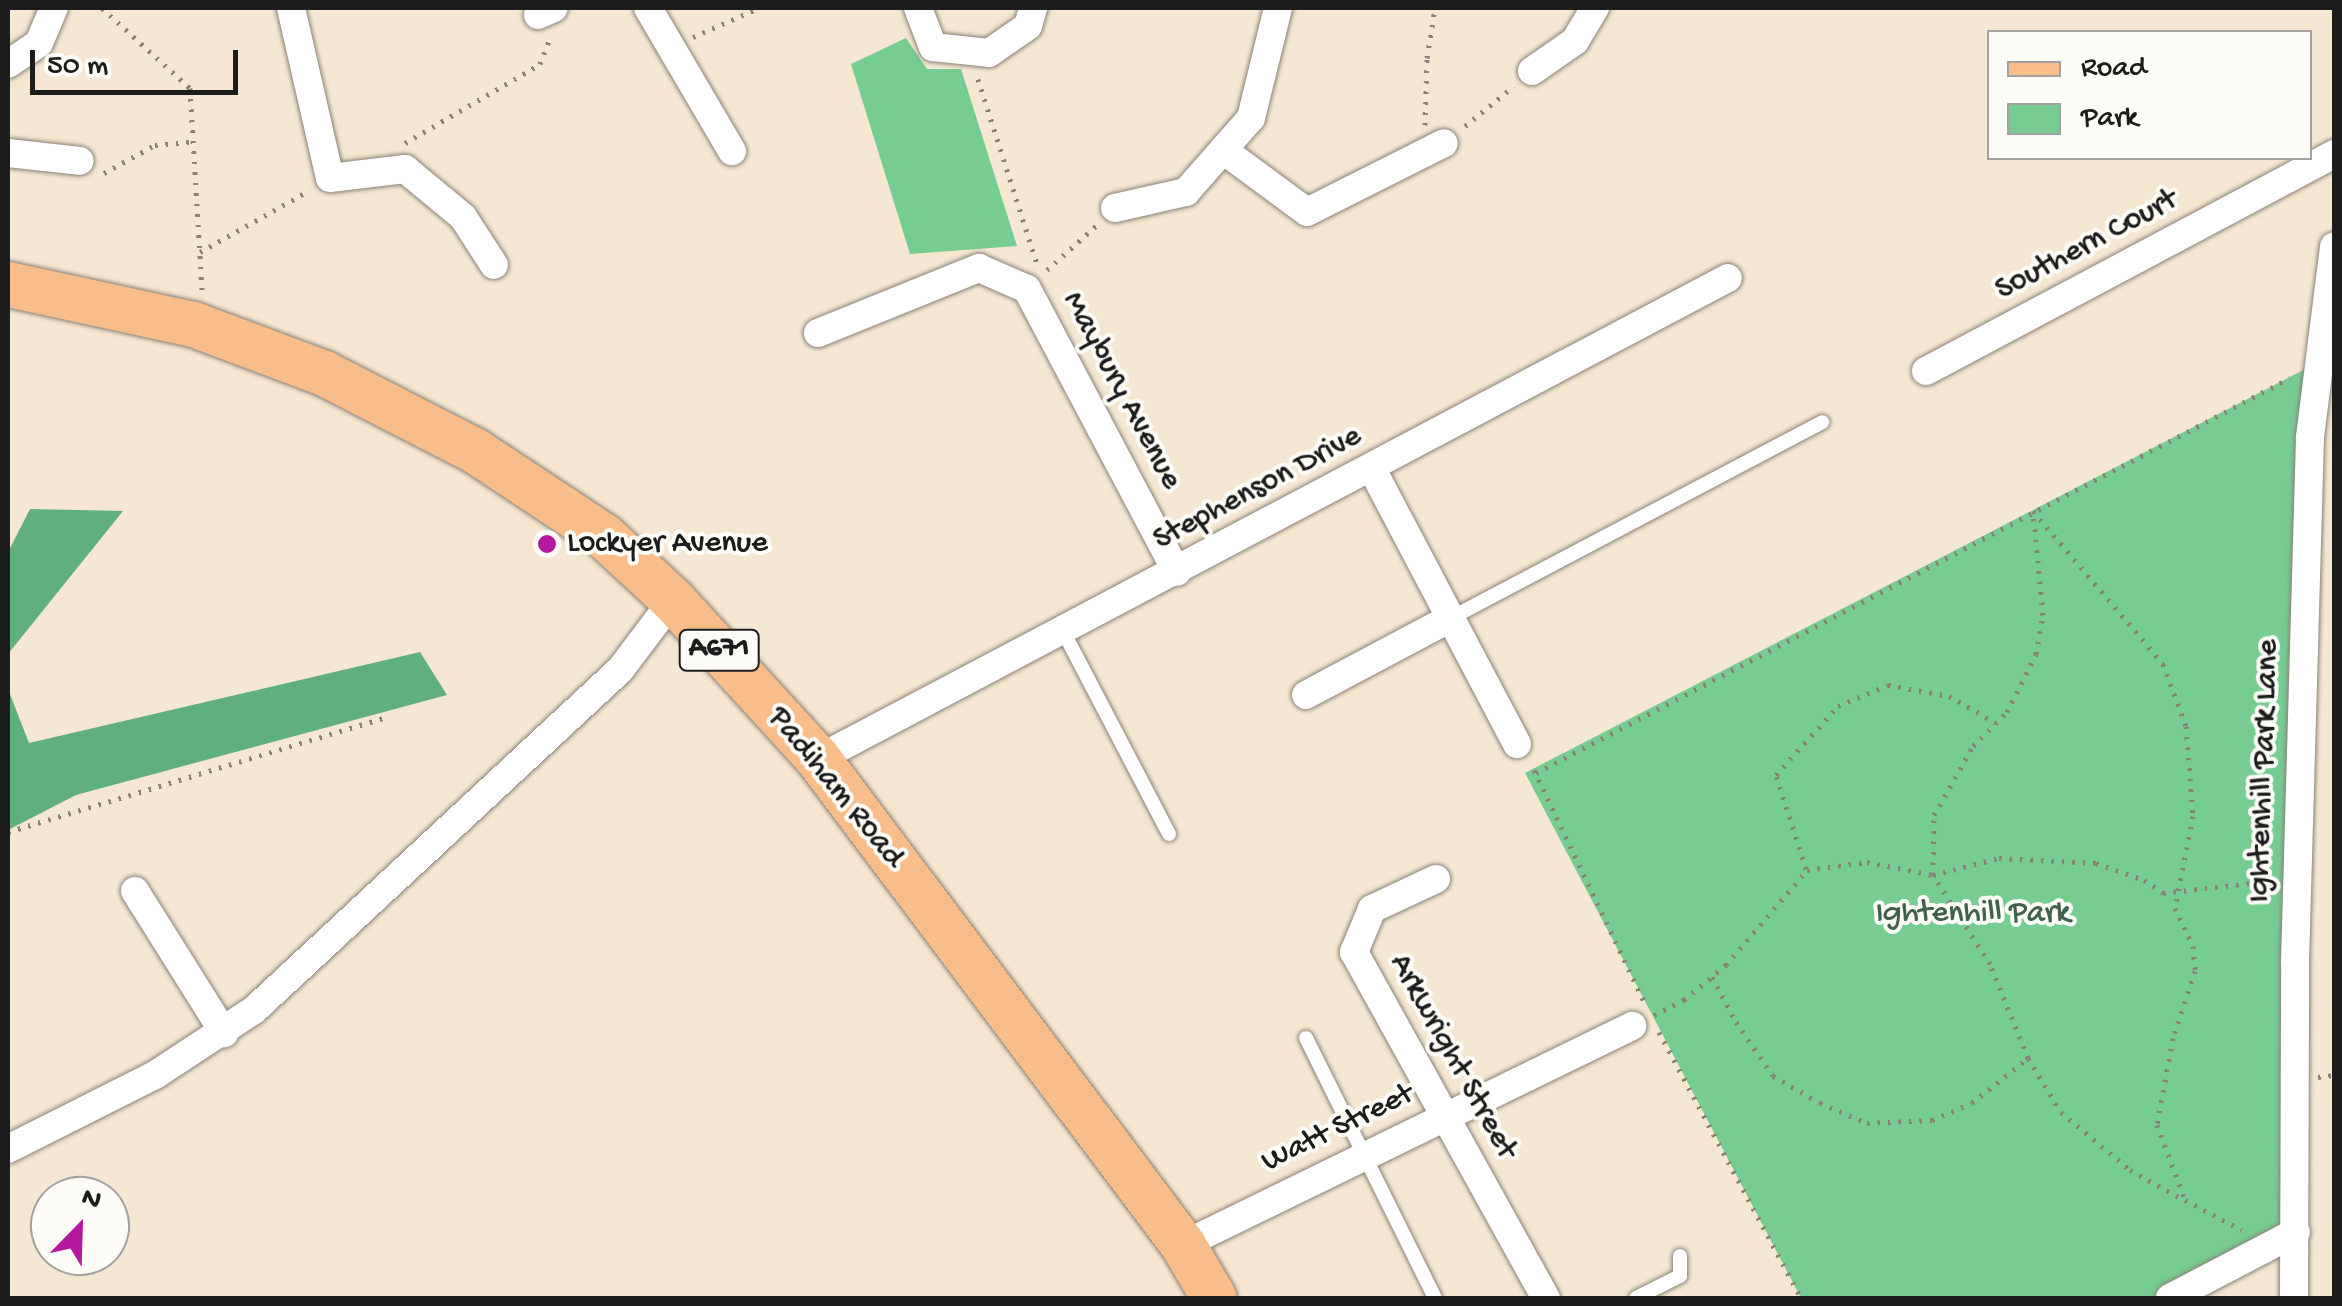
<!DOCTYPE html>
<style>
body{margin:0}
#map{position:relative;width:2342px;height:1306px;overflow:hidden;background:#f6e7d2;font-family:"Gochi Hand",sans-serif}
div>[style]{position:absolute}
.green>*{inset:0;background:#76cc91}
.forest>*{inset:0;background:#60b07b}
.path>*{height:5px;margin-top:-2.5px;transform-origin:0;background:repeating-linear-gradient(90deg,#898277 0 2.5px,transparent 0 10.5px)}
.roads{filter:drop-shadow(0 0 2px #898277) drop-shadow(0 0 2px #898277)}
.service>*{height:14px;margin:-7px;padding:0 7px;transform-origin:7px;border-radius:7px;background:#fff}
.minor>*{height:28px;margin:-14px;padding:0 14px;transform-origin:14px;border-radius:14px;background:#fff}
.primary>*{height:45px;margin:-22.5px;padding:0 22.5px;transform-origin:22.5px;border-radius:22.5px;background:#f8bd88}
.dots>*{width:28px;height:28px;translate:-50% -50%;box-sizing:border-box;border:5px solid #fdfcf7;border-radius:50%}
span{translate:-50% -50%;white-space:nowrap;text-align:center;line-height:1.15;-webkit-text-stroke:8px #fdfcf7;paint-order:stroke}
.shield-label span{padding:2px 8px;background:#fdfcf7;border:2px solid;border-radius:8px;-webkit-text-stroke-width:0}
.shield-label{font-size:30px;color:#1c1c1c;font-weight:700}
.street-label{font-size:32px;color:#1c1c1c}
.poi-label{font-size:32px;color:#1c1c1c}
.left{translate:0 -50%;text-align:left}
.park-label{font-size:32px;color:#40624b}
.frame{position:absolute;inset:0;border:10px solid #1c1c1c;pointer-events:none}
.legend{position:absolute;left:1987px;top:30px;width:325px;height:130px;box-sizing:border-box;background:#fdfcf7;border:2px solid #a3a29f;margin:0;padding:12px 18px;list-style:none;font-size:30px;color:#1c1c1c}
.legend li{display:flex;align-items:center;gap:20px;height:50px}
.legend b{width:50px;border:2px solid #a3a29f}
.north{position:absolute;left:30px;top:1176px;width:100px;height:100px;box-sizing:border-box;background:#fdfcf7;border:2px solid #a3a29f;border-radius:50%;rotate:23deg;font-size:28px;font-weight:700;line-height:40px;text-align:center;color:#1c1c1c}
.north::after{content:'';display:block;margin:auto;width:35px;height:45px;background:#b5179e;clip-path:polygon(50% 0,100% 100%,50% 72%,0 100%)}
.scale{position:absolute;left:30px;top:50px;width:208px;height:45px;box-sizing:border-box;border:5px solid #1c1c1c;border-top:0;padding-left:12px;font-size:30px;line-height:35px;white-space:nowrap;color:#1c1c1c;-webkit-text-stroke:8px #fdfcf7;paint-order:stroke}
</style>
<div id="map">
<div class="green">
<div style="clip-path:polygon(906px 38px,927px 69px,961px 69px,1017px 246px,910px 254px,851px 64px)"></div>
<div style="clip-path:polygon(2315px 364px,2296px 1232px,2170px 1298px,1801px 1298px,1525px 773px)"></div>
</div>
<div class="forest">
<div style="clip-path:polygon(30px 509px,123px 511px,8px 654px,8px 552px)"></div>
<div style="clip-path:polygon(420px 652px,447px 695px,76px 795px,8px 830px,8px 689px,29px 743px)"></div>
</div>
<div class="path">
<div style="left:102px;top:8px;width:119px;rotate:42.3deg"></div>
<div style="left:190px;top:88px;width:202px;rotate:86.6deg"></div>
<div style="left:693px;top:37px;width:72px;rotate:-23.7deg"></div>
<div style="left:978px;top:79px;width:194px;rotate:72.3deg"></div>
<div style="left:1425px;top:125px;width:67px;rotate:-88.3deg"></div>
<div style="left:1427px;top:58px;width:51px;rotate:-80.9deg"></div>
<div style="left:1465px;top:126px;width:63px;rotate:-39.2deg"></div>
<div style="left:405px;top:143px;width:156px;rotate:-30.3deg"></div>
<div style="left:540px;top:64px;width:28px;rotate:-69deg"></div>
<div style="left:104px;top:173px;width:58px;rotate:-28.8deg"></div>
<div style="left:155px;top:145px;width:38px;rotate:-5deg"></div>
<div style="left:200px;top:252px;width:126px;rotate:-29.4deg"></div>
<div style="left:1047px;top:270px;width:69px;rotate:-42deg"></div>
<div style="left:1534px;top:770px;width:259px;rotate:64.6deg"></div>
<div style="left:1536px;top:773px;width:851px;rotate:-27.65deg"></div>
<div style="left:8px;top:832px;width:393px;rotate:-16.9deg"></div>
<div style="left:1806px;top:869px;width:99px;rotate:-107.7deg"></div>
<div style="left:1776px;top:775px;width:93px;rotate:-48.1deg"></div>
<div style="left:1838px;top:706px;width:54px;rotate:-22.8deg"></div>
<div style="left:1888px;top:685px;width:62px;rotate:10.2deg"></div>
<div style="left:1949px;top:696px;width:54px;rotate:29.9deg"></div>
<div style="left:1712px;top:977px;width:51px;rotate:61.9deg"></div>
<div style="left:1736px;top:1022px;width:65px;rotate:55.6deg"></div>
<div style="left:1773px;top:1076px;width:54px;rotate:29.9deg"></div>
<div style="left:1820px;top:1103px;width:51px;rotate:23.1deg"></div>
<div style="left:1867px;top:1123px;width:65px;rotate:-2.6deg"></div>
<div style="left:1932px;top:1120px;width:43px;rotate:-23deg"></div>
<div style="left:1972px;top:1103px;width:72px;rotate:-38.8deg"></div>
<div style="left:2028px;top:1058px;width:63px;rotate:58.6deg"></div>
<div style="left:2061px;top:1112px;width:90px;rotate:40deg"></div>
<div style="left:2130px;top:1170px;width:60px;rotate:29.1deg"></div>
<div style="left:1654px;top:1015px;width:34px;rotate:-27deg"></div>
<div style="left:1684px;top:1000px;width:55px;rotate:-39.8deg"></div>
<div style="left:1726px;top:965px;width:125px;rotate:-49.5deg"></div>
<div style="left:1807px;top:870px;width:61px;rotate:-7.6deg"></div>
<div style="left:1867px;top:862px;width:67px;rotate:11.1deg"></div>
<div style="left:1933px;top:875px;width:60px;rotate:-89deg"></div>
<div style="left:1934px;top:815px;width:79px;rotate:-60.5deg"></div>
<div style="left:1973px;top:746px;width:48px;rotate:-45deg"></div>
<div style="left:2007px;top:712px;width:65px;rotate:-63.4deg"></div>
<div style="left:2036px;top:654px;width:40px;rotate:-80deg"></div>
<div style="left:2043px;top:615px;width:104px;rotate:-95.5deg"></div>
<div style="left:2033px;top:511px;width:201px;rotate:49.6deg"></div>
<div style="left:2163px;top:664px;width:66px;rotate:69.6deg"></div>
<div style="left:2186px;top:726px;width:90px;rotate:85.6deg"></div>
<div style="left:2193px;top:816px;width:94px;rotate:101.1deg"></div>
<div style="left:2175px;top:908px;width:42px;rotate:64.7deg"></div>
<div style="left:2193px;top:946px;width:25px;rotate:85deg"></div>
<div style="left:2195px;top:971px;width:71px;rotate:108.2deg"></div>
<div style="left:2173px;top:1038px;width:88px;rotate:100.4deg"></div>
<div style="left:2157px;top:1125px;width:80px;rotate:69.5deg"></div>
<div style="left:2185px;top:1200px;width:64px;rotate:27.8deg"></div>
<div style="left:1659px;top:1032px;width:302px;rotate:61.9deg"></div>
<div style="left:2028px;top:1058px;width:101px;rotate:-112deg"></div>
<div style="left:1990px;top:964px;width:106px;rotate:-122.6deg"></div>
<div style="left:1933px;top:875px;width:68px;rotate:-14.4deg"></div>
<div style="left:1999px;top:858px;width:97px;rotate:3deg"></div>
<div style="left:2096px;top:863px;width:51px;rotate:19.5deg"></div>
<div style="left:2144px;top:880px;width:23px;rotate:34deg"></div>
<div style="left:2163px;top:893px;width:107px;rotate:-6.5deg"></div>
<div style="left:2318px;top:1077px;width:16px;rotate:-7deg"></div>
</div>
<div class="roads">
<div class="service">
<div style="left:1449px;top:619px;width:422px;rotate:-27.8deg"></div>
<div style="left:1063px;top:631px;width:229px;rotate:62.4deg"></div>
<div style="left:1306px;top:1038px;width:290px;rotate:63.6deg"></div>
<div style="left:1636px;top:1298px;width:49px;rotate:-26.6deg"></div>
<div style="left:1680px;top:1276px;width:20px;rotate:-90deg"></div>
</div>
<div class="minor">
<div style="left:291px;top:8px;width:174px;rotate:77.1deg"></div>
<div style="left:330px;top:178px;width:76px;rotate:-6.8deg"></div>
<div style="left:405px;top:169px;width:75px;rotate:39.6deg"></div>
<div style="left:463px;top:217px;width:57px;rotate:57.1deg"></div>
<div style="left:648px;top:8px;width:166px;rotate:59.6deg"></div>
<div style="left:918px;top:8px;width:42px;rotate:69deg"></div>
<div style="left:933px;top:47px;width:56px;rotate:6.1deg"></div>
<div style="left:989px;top:53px;width:47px;rotate:-34.7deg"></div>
<div style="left:1028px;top:26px;width:19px;rotate:-74deg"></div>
<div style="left:538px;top:15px;width:17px;rotate:-24deg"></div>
<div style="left:8px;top:64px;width:37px;rotate:-34deg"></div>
<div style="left:39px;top:43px;width:38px;rotate:-67deg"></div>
<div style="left:1532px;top:71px;width:52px;rotate:-34.9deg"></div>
<div style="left:1575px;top:41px;width:39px;rotate:-59deg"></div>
<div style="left:1223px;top:150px;width:104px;rotate:36.4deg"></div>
<div style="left:1307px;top:212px;width:153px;rotate:-26.7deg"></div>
<div style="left:8px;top:153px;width:72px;rotate:6.3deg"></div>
<div style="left:1115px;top:208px;width:73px;rotate:-12.7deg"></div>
<div style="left:1186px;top:192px;width:98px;rotate:-48.7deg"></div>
<div style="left:1251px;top:118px;width:113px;rotate:-76.2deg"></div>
<div style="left:818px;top:333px;width:174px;rotate:-22deg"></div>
<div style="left:979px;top:268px;width:52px;rotate:23.6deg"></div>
<div style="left:1027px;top:289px;width:320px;rotate:62.1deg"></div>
<div style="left:1926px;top:371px;width:462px;rotate:-28deg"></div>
<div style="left:1372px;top:469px;width:311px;rotate:62.2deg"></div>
<div style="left:1306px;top:695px;width:162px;rotate:-28deg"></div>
<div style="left:818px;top:759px;width:1029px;rotate:-27.86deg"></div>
<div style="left:1436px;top:879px;width:71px;rotate:154.9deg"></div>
<div style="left:1372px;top:909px;width:47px;rotate:112.7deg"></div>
<div style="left:1354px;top:952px;width:396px;rotate:61deg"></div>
<div style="left:135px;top:891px;width:168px;rotate:57.9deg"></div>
<div style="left:8px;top:1149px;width:165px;rotate:-26.7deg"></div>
<div style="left:155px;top:1075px;width:118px;rotate:-33.3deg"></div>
<div style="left:254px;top:1010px;width:500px;rotate:-42.9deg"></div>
<div style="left:620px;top:670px;width:88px;rotate:-52.9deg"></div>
<div style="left:1183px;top:1245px;width:500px;rotate:-26deg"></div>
<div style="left:2170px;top:1298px;width:142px;rotate:-27.6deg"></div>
<div style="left:2294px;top:1298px;width:336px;rotate:-89.8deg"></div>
<div style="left:2295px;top:962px;width:525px;rotate:-88.36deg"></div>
<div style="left:2310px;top:437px;width:192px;rotate:-82.8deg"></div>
</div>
<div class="primary">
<div style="left:8px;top:284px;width:189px;rotate:12.2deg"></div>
<div style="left:193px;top:324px;width:140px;rotate:20.5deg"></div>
<div style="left:324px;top:373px;width:169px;rotate:27.2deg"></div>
<div style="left:474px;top:450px;width:156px;rotate:33.5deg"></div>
<div style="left:604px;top:536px;width:94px;rotate:42.8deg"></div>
<div style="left:673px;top:600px;width:215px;rotate:47.6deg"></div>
<div style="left:818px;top:759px;width:608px;rotate:53.09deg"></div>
<div style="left:1183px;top:1245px;width:61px;rotate:59.7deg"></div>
</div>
</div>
<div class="dots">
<div style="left:547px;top:544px;background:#b5179e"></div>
</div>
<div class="shield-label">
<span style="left:719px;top:650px">A671</span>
</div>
<div class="street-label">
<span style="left:2087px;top:246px;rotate:-28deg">Southern Court</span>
<span style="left:1121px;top:391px;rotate:62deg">Maybury Avenue</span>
<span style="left:1258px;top:489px;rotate:-28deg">Stephenson Drive</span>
<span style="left:2265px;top:771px;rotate:-88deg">Ightenhill Park Lane</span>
<span style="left:835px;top:788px;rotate:51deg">Padiham Road</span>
<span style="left:1452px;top:1057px;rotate:61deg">Arkwright Street</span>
<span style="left:1338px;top:1129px;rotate:-26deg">Watt Street</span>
</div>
<div class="poi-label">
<span class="left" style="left:567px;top:544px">Lockyer Avenue</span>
</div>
<div class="park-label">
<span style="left:1973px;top:914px">Ightenhill Park</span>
</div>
<div class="frame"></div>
<ul class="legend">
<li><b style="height:12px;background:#f8bd88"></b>Road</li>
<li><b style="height:28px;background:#76cc91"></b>Park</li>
</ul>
<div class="north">N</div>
<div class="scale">50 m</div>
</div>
